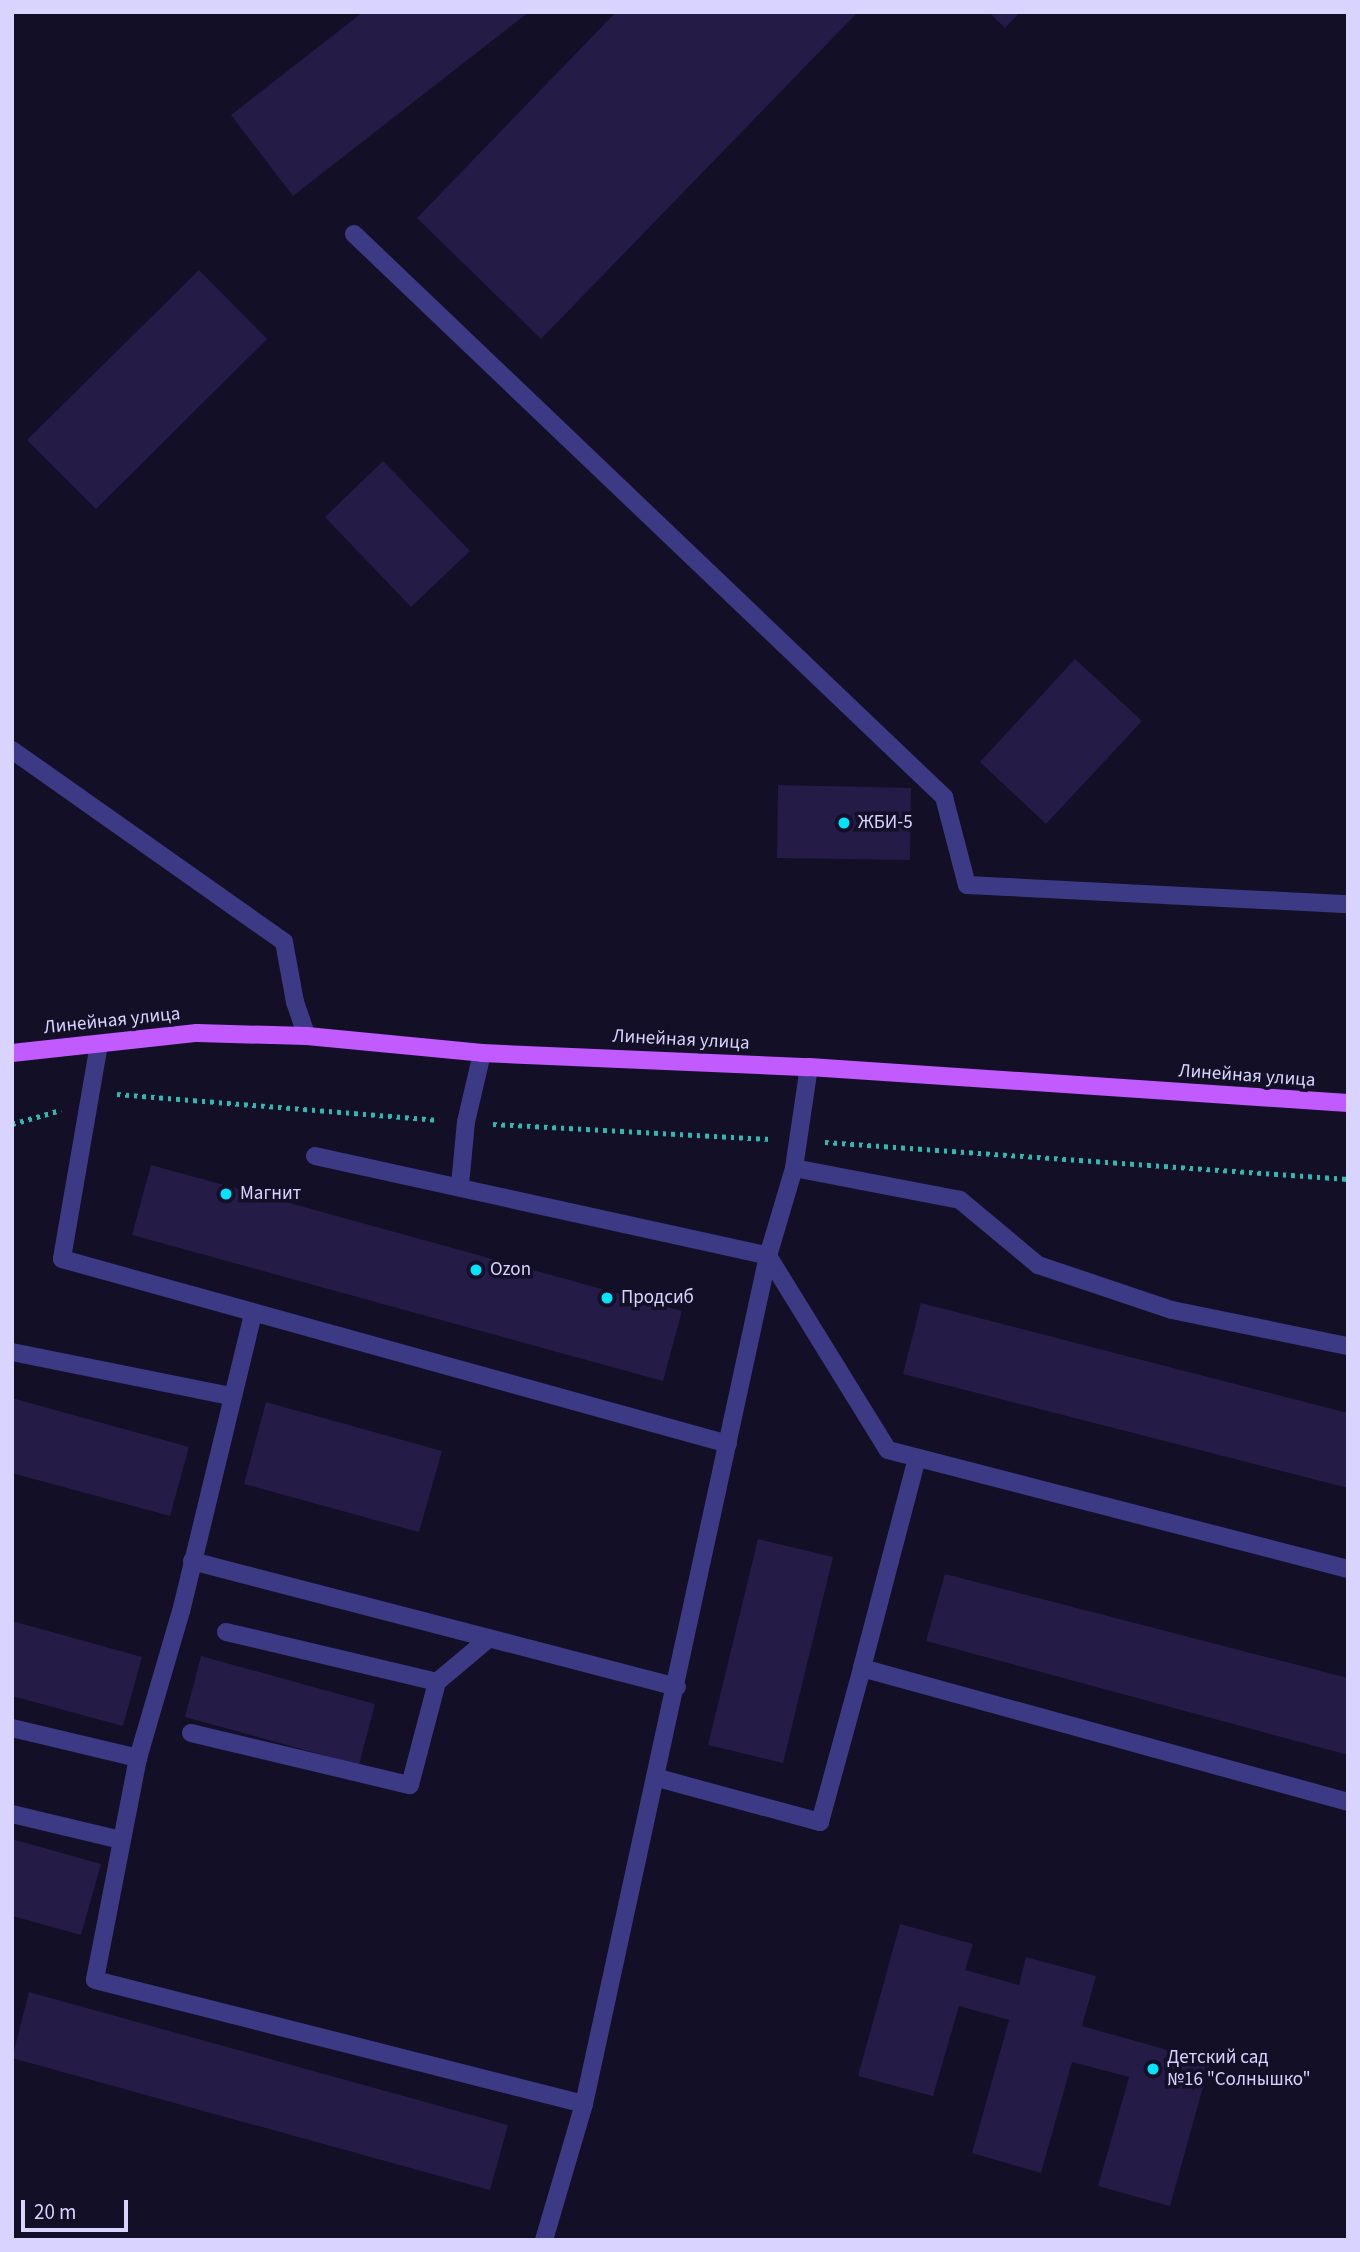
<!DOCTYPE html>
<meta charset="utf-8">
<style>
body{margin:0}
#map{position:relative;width:1360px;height:2252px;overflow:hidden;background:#130f26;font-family:"Source Sans 3",sans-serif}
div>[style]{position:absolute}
.building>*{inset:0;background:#241b47}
.path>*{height:4.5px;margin-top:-2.25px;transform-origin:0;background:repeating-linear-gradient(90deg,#2fb8b0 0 3.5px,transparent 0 8.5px)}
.minor>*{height:18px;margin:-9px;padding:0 9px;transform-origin:9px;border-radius:9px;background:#3d3a85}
.major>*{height:18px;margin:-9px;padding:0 9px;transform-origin:9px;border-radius:9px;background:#c25bff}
.dots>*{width:19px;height:19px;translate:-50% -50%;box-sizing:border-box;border:4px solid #130f26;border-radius:50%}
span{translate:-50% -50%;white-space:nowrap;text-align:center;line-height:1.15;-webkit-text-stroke:7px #130f26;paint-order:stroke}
.poi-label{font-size:19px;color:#d9d4ff}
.left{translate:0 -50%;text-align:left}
.street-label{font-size:19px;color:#d9d4ff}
.frame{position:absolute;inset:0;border:14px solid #d9d4ff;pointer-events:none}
.scale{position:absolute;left:21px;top:2200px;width:107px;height:32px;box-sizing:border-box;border:4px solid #d9d4ff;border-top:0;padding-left:9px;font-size:21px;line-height:24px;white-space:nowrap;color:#d9d4ff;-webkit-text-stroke:5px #130f26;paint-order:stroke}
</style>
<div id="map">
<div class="building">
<div style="clip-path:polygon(363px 12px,529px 12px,293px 196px,231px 115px)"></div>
<div style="clip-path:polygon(616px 12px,858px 12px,541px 339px,417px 218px)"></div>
<div style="clip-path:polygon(989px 12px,1020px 12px,1005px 28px)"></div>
<div style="clip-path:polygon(199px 270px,267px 339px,96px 509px,27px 440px)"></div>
<div style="clip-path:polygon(383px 461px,470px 551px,411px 607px,325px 517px)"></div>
<div style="clip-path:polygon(1075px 659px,1142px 721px,1046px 824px,980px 762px)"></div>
<div style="clip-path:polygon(778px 785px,911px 788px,910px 860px,777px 858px)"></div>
<div style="clip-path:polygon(151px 1165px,682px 1311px,663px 1381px,132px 1235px)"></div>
<div style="clip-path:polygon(921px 1303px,1348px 1413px,1348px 1488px,903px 1374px)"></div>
<div style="clip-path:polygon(12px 1398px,189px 1447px,170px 1516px,12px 1473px)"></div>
<div style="clip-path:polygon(266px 1402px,442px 1451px,419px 1532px,244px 1484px)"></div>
<div style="clip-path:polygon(758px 1539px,833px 1557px,783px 1763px,708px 1745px)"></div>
<div style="clip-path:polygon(945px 1574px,1348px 1678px,1348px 1755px,926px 1641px)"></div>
<div style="clip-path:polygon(12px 1621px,142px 1657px,123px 1726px,12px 1696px)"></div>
<div style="clip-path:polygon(201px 1656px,375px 1704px,359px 1765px,185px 1717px)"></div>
<div style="clip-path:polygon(12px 1839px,101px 1864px,81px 1935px,12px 1916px)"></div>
<div style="clip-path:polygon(900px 1924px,973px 1944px,965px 1970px,1019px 1985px,1026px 1957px,1096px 1976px,1082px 2026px,1210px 2062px,1170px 2206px,1098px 2186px,1129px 2077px,1072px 2062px,1041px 2173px,972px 2153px,1009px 2020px,959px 2006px,933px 2096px,858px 2076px)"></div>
<div style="clip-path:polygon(29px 1992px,508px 2125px,490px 2190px,12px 2058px)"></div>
</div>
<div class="path">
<div style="left:117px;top:1094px;width:323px;rotate:4.6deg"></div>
<div style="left:12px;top:1124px;width:51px;rotate:-15.9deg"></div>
<div style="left:493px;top:1124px;width:278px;rotate:3.1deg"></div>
<div style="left:825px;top:1142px;width:524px;rotate:4.05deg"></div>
</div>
<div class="minor">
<div style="left:354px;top:234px;width:816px;rotate:43.66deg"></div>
<div style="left:944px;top:797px;width:91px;rotate:75.4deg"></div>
<div style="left:967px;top:885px;width:381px;rotate:2.9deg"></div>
<div style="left:12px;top:750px;width:333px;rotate:35.2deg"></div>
<div style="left:284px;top:942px;width:61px;rotate:79.6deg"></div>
<div style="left:295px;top:1002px;width:36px;rotate:71deg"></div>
<div style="left:99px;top:1044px;width:218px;rotate:99.8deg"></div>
<div style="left:62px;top:1259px;width:691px;rotate:15.52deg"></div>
<div style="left:315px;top:1156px;width:464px;rotate:12.4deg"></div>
<div style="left:768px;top:1256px;width:228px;rotate:58.3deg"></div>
<div style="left:888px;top:1450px;width:475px;rotate:14.5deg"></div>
<div style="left:794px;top:1168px;width:169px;rotate:10.9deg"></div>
<div style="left:960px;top:1200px;width:102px;rotate:39.8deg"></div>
<div style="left:1038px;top:1265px;width:141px;rotate:18.6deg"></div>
<div style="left:1172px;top:1310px;width:180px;rotate:11.6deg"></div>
<div style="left:460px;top:1185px;width:63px;rotate:-84.6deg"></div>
<div style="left:466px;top:1122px;width:71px;rotate:-76.9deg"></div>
<div style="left:253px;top:1314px;width:306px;rotate:103.6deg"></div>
<div style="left:181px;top:1611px;width:153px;rotate:106.3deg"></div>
<div style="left:138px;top:1758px;width:226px;rotate:101deg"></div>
<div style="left:95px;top:1980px;width:504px;rotate:14.23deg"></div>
<div style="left:12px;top:1352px;width:222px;rotate:11.4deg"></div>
<div style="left:917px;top:1458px;width:217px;rotate:104.7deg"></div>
<div style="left:862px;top:1668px;width:504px;rotate:15.41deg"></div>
<div style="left:192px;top:1561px;width:501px;rotate:14.56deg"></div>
<div style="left:226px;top:1632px;width:217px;rotate:13.3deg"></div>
<div style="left:12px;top:1728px;width:130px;rotate:13.4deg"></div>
<div style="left:191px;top:1733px;width:225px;rotate:13.4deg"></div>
<div style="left:410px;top:1785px;width:106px;rotate:-75.3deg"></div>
<div style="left:437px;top:1682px;width:67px;rotate:-40.1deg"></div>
<div style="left:658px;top:1778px;width:168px;rotate:15.2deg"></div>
<div style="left:820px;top:1822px;width:160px;rotate:-74.7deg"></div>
<div style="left:12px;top:1814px;width:112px;rotate:13.4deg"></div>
<div style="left:544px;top:2240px;width:142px;rotate:-73.6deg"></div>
<div style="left:584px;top:2104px;width:868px;rotate:-77.76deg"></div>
<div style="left:768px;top:1256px;width:92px;rotate:-73.5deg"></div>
<div style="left:794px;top:1168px;width:102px;rotate:-81.6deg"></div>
</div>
<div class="major">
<div style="left:12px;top:1053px;width:186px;rotate:-6.2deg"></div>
<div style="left:197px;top:1033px;width:110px;rotate:1.6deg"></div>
<div style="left:307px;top:1036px;width:176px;rotate:5.5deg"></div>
<div style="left:482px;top:1053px;width:327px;rotate:2.5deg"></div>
<div style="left:809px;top:1067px;width:540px;rotate:3.82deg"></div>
</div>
<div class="dots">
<div style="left:844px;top:823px;background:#00e5ff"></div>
<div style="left:226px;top:1194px;background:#00e5ff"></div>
<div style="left:476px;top:1270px;background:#00e5ff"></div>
<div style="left:607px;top:1298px;background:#00e5ff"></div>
<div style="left:1153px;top:2069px;background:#00e5ff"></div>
</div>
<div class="poi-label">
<span class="left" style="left:858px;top:823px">ЖБИ-5</span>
<span class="left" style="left:240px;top:1194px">Магнит</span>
<span class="left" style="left:490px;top:1270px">Ozon</span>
<span class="left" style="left:621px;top:1298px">Продсиб</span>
<span class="left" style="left:1167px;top:2069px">Детский сад<br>№16 "Солнышко"</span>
</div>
<div class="street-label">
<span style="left:112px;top:1021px;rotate:-6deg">Линейная улица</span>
<span style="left:681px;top:1040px;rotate:3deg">Линейная улица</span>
<span style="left:1247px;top:1076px;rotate:4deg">Линейная улица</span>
</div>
<div class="frame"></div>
<div class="scale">20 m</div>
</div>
